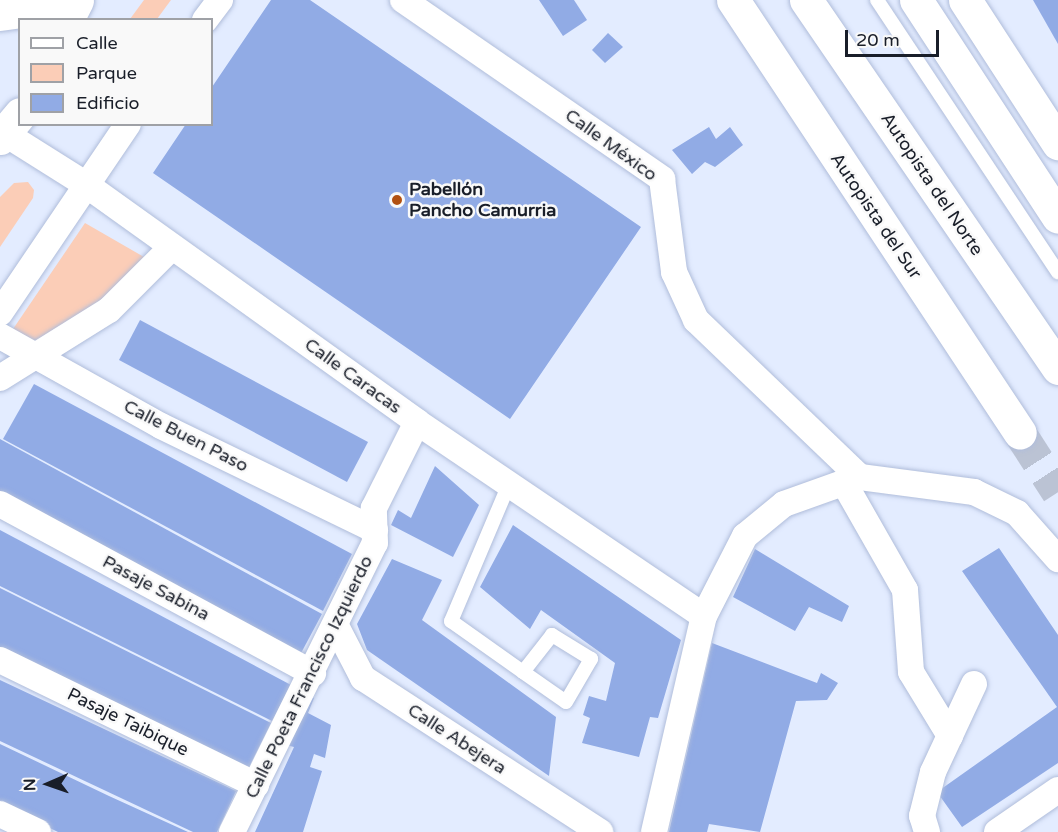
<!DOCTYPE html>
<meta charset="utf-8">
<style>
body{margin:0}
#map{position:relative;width:1058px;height:832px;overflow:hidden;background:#e3ecff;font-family:"Varela Round",sans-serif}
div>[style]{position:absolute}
.green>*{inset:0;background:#fbcdb7}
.building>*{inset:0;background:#91abe5}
.motorway-tunnel>*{height:33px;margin-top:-16.5px;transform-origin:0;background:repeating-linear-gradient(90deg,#bbc3d4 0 33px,transparent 0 49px)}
.roads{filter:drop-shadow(0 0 2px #b0bddb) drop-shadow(0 0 2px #b0bddb)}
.service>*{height:14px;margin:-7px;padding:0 7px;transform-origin:7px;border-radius:7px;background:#fff}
.minor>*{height:26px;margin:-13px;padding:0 13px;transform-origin:13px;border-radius:13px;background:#fff}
.secondary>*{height:33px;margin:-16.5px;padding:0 16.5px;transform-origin:16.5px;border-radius:16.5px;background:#fff}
.motorway>*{height:33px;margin:-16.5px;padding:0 16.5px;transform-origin:16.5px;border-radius:16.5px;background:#fff}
.dots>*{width:16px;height:16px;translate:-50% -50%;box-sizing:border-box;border:3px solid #f9f9f9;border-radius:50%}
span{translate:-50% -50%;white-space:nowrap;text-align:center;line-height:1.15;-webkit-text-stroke:5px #f9f9f9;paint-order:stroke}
.street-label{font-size:18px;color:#191e29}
.poi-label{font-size:18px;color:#191e29;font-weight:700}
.left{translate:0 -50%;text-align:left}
.legend{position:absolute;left:18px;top:18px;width:195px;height:108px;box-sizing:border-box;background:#f9f9f9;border:2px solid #9fa1a6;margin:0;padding:8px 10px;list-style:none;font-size:18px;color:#191e29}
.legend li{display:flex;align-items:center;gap:12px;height:30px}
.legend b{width:30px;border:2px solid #9fa1a6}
.north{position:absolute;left:18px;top:754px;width:60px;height:60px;-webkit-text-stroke:4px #f9f9f9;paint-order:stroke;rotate:268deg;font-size:16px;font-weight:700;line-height:24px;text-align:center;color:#191e29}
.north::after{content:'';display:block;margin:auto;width:21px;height:27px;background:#191e29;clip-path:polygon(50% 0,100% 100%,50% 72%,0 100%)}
.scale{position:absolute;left:845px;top:30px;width:94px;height:27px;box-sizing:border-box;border:3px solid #191e29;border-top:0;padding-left:8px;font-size:18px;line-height:21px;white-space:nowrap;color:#191e29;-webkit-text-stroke:4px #f9f9f9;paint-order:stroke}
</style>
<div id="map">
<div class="green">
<div style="clip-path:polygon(144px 0,171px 0,157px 19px,130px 19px)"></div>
<div style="clip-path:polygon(28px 182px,34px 190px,33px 198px,0 247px,0 197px,14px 183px)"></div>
<div style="clip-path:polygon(85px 223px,144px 257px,104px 301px,34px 344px,11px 332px)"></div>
</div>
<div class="building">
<div style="clip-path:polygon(271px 0,310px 0,641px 227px,510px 419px,153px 173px,186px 124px,212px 124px,212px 87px)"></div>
<div style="clip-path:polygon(539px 0,574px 0,587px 20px,563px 36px)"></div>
<div style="clip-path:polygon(1033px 0,1058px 0,1058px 44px)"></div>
<div style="clip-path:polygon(608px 33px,623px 47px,605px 63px,592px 50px)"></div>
<div style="clip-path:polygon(709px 127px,716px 139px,730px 127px,743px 145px,715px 167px,705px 162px,692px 174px,672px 150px)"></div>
<div style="clip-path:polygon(140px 320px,368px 442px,347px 482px,119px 360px)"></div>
<div style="clip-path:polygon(34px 384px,352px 554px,323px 611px,3px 439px)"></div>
<div style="clip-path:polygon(0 439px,322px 614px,300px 655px,0 492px)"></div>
<div style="clip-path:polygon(435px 466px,479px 505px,453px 557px,391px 525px,398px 510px,411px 518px)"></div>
<div style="clip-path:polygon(513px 525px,681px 640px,658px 718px,650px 717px,639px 757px,582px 743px,590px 718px,583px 715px,589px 696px,606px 701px,615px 663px,541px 610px,530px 629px,480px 587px)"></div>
<div style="clip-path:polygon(0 530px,291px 685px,272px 721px,0 586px)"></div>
<div style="clip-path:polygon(999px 548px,1058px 635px,1058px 763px,962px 827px,937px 792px,1057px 707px,962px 571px)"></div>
<div style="clip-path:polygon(755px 549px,849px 606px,842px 622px,809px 607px,795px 631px,733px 597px)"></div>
<div style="clip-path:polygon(392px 559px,442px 580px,422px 620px,556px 717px,549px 776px,367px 650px,357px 624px)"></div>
<div style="clip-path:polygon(0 588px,271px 723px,245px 775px,0 652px)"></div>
<div style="clip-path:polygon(712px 643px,817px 683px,821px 673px,838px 683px,827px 700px,796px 701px,760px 832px,709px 824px,707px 832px,669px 832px)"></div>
<div style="clip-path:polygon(0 680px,236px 791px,217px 832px,193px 832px,0 741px)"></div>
<div style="clip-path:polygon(306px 695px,314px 698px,308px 713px,331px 725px,325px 758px,314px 754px,310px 767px,322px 771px,303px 832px,255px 832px,294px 747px,283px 744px)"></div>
<div style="clip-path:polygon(0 744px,109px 796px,188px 832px,58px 832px,0 804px)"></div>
</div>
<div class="motorway-tunnel">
<div style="left:1020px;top:433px;width:70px;rotate:57.2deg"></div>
</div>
<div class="roads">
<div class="service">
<div style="left:877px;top:0;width:327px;rotate:56.4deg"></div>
<div style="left:509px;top:484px;width:149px;rotate:112.9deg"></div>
<div style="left:451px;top:621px;width:88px;rotate:35.3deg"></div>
<div style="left:523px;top:672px;width:52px;rotate:34.9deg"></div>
<div style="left:566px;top:702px;width:50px;rotate:-59.8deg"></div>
<div style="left:591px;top:659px;width:46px;rotate:-148.4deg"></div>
<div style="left:552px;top:635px;width:47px;rotate:128.1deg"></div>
</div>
<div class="minor">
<div style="left:403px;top:0;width:315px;rotate:34.6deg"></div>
<div style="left:662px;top:179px;width:94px;rotate:82.6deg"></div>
<div style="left:674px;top:272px;width:53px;rotate:65.4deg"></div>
<div style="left:696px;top:320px;width:227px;rotate:43.8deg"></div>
<div style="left:205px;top:20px;width:25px;rotate:-53deg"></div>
<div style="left:4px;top:133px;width:96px;rotate:32.2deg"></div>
<div style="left:85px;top:184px;width:408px;rotate:35.6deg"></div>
<div style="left:417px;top:422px;width:346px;rotate:34.1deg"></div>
<div style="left:0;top:313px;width:228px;rotate:-55.9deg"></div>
<div style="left:0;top:336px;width:184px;rotate:29.2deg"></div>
<div style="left:161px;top:426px;width:238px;rotate:25.9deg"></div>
<div style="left:0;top:378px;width:128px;rotate:-32deg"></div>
<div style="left:109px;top:310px;width:89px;rotate:-45deg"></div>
<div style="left:844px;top:483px;width:123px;rotate:60.3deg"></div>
<div style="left:905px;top:590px;width:82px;rotate:85.8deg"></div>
<div style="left:911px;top:672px;width:75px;rotate:58.6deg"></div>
<div style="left:0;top:504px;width:356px;rotate:28.4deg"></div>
<div style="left:336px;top:626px;width:59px;rotate:62.6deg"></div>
<div style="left:363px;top:678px;width:283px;rotate:33deg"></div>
<div style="left:0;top:660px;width:285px;rotate:26deg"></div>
<div style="left:0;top:814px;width:42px;rotate:25.3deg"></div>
<div style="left:232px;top:832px;width:322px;rotate:-63.7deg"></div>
<div style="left:375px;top:543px;width:35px;rotate:-92deg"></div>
<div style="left:374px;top:508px;width:96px;rotate:-63.4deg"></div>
<div style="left:654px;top:832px;width:222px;rotate:-77deg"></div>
<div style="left:704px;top:616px;width:90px;rotate:-62.9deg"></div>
<div style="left:745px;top:536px;width:50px;rotate:-39.4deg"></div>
<div style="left:784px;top:504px;width:81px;rotate:-19.6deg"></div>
<div style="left:860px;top:477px;width:115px;rotate:7.5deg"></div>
<div style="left:974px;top:492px;width:48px;rotate:26deg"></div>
<div style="left:1017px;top:513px;width:62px;rotate:48.3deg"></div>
<div style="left:927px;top:832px;width:17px;rotate:-107deg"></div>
<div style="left:922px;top:816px;width:45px;rotate:-76deg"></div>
<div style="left:933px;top:772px;width:97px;rotate:-65deg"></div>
<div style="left:997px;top:832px;width:74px;rotate:-34.5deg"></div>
</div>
<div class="secondary">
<div style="left:0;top:14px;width:22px;rotate:-8deg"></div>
<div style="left:22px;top:11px;width:32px;rotate:-20deg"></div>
<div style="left:67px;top:20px;width:22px;rotate:-63deg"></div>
<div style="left:0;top:138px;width:31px;rotate:-50deg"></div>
</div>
<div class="motorway">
<div style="left:733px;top:0;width:519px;rotate:56.46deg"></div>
<div style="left:806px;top:0;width:446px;rotate:55.6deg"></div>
<div style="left:916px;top:0;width:259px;rotate:56.8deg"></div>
<div style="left:965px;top:0;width:171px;rotate:57deg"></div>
</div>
</div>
<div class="dots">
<div style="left:397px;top:200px;background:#b15011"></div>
</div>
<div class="street-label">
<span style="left:611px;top:145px;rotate:36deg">Calle México</span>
<span style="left:932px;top:184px;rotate:56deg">Autopista del Norte</span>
<span style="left:876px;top:216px;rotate:56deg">Autopista del Sur</span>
<span style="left:353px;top:376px;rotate:36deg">Calle Caracas</span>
<span style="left:186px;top:436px;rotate:27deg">Calle Buen Paso</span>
<span style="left:156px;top:588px;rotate:28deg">Pasaje Sabina</span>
<span style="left:309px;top:677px;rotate:-64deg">Calle Poeta Francisco Izquierdo</span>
<span style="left:128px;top:722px;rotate:26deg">Pasaje Taibique</span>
<span style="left:457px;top:739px;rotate:33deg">Calle Abejera</span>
</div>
<div class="poi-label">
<span class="left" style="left:409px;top:200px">Pabellón<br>Pancho Camurria</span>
</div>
<ul class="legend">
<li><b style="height:8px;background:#fff"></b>Calle</li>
<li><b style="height:16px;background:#fbcdb7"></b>Parque</li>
<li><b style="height:16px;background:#91abe5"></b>Edificio</li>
</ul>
<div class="north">N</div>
<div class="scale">20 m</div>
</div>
